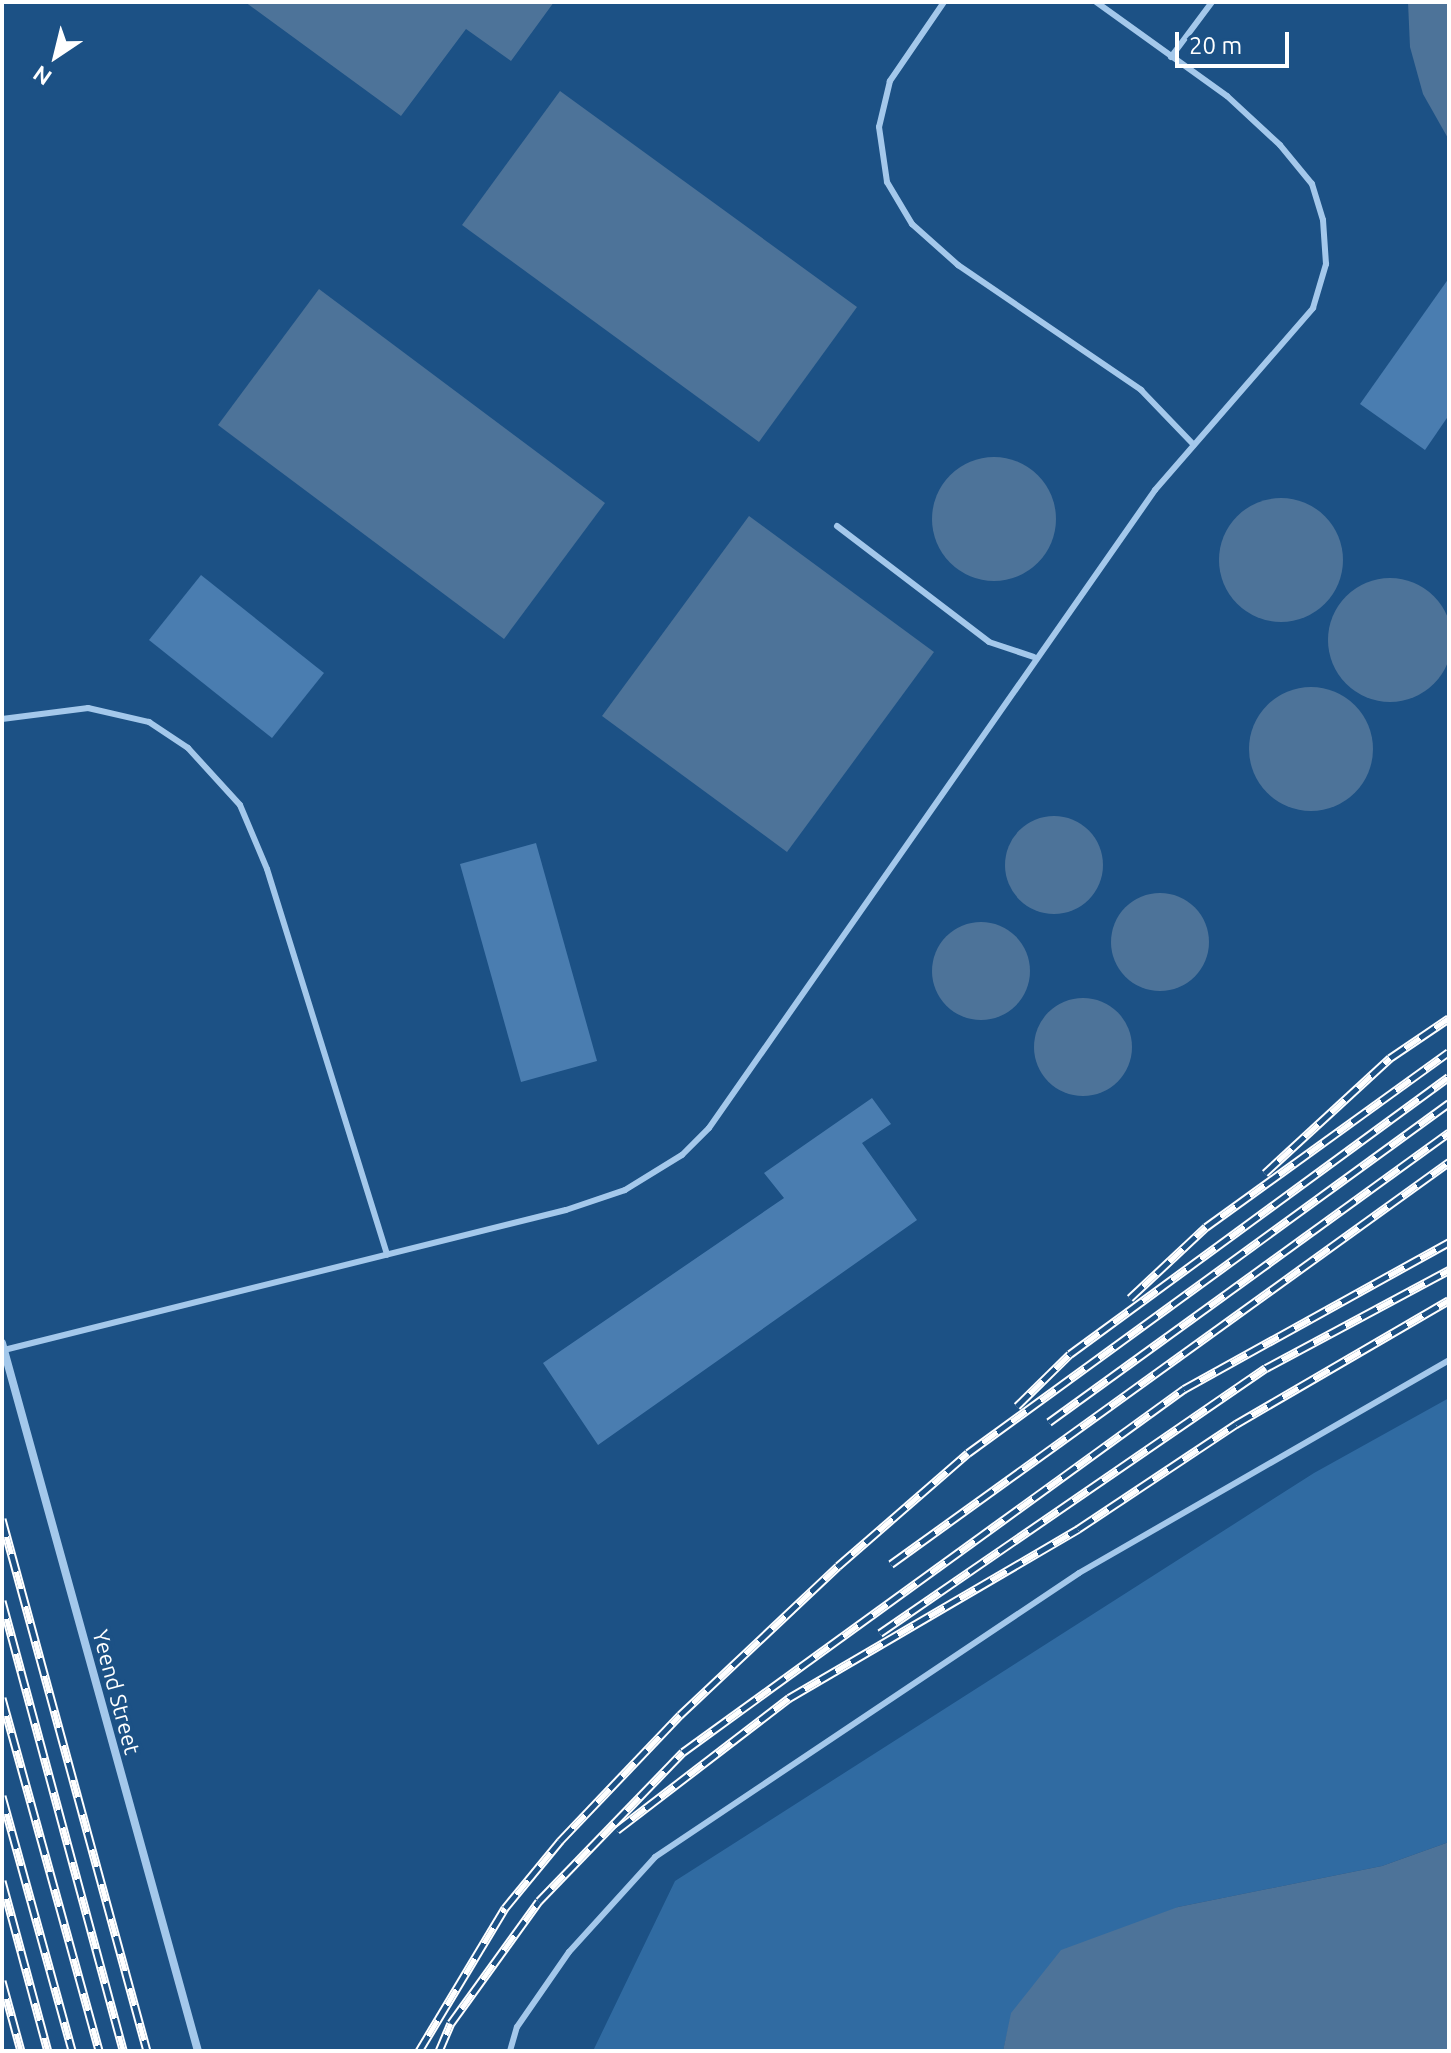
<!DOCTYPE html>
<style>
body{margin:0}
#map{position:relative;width:1451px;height:2053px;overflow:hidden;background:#1c5185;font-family:Ubuntu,sans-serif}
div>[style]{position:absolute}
.green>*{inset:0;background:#306ba2}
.water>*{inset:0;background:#4d7399}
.round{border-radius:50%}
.building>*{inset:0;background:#4a7db0}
.service>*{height:6px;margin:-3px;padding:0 3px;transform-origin:3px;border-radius:3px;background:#a4c8eb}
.minor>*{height:8px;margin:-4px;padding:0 4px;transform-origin:4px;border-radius:4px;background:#a4c8eb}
.rail>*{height:9px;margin-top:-4.5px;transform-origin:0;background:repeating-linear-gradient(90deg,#1c5185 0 18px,#fff 0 36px);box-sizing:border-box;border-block:2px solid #fff}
span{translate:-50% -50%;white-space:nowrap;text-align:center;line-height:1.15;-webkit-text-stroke:7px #1c5185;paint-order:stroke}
.street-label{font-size:22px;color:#fff}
.frame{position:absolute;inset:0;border:4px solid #fff;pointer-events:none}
.north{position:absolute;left:16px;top:16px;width:80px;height:80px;-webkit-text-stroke:6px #1c5185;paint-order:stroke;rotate:215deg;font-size:22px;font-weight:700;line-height:32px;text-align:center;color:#fff}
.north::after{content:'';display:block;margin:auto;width:28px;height:36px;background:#fff;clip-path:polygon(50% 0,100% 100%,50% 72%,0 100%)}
.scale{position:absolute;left:1175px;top:32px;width:114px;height:36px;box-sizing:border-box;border:4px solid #fff;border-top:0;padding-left:10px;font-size:24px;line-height:28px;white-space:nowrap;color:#fff;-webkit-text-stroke:6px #1c5185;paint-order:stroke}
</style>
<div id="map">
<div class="green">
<div style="clip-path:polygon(1449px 1398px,1449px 1842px,1382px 1866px,1178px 1907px,1012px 2013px,1003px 2051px,593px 2051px,675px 1881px,1314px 1473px)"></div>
</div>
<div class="water">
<div style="clip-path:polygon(245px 2px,554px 2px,511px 61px,466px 29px,401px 116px)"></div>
<div style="clip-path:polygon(1408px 2px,1449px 2px,1449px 140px,1423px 94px,1410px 47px)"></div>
<div style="clip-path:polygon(560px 91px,857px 307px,759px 442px,462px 225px)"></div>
<div style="clip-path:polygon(319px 289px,605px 503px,504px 639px,218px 425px)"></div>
<div class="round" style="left:932px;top:457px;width:124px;height:124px"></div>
<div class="round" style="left:1219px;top:498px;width:124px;height:124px"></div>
<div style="clip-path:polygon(749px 516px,934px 652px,787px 852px,602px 716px)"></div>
<div class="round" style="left:1328px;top:578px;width:124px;height:124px"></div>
<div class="round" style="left:1249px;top:687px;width:124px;height:124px"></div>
<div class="round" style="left:1005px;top:816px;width:98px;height:98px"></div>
<div class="round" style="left:1111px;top:893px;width:98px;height:98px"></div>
<div class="round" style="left:932px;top:922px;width:98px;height:98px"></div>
<div class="round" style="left:1034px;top:998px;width:98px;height:98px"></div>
<div style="clip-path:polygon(1449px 1842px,1449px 2051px,1003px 2051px,1011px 2013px,1061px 1950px,1178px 1907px,1382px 1866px)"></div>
</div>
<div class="building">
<div style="clip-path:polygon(1449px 278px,1449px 415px,1425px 450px,1360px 404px)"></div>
<div style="clip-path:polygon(201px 575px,324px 673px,272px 738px,149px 640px)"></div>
<div style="clip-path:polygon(536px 843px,597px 1061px,521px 1082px,460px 864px)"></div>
<div style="clip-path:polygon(872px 1098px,891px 1124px,862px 1143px,917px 1220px,598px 1445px,543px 1363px,784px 1198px,764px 1173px)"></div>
</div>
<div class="service">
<div style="left:944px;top:2px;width:96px;rotate:124.4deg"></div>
<div style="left:890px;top:81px;width:47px;rotate:103.4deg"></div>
<div style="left:879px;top:127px;width:56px;rotate:81.7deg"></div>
<div style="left:887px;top:182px;width:49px;rotate:59.2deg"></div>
<div style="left:912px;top:224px;width:62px;rotate:41.7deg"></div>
<div style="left:958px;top:265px;width:222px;rotate:34.3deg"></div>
<div style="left:1141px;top:390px;width:76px;rotate:46.1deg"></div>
<div style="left:1171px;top:57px;width:69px;rotate:-53.3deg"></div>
<div style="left:837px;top:526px;width:191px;rotate:37.3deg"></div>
<div style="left:989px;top:642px;width:47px;rotate:18.4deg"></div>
<div style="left:2px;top:719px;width:87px;rotate:-7.3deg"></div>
<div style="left:88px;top:708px;width:63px;rotate:12.9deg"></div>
<div style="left:149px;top:722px;width:47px;rotate:33.7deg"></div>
<div style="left:188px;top:748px;width:77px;rotate:47.6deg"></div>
<div style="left:240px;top:805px;width:69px;rotate:67.1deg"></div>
<div style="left:267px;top:869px;width:404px;rotate:72.7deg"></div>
<div style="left:4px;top:1350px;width:579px;rotate:-13.99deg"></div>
<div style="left:566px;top:1210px;width:62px;rotate:-18.7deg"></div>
<div style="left:625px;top:1190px;width:67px;rotate:-31.6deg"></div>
<div style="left:682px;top:1155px;width:38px;rotate:-45deg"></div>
<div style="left:709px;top:1128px;width:778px;rotate:-55.04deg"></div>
<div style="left:1155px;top:490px;width:241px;rotate:-49deg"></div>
<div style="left:1313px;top:308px;width:46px;rotate:-73.5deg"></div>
<div style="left:1326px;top:264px;width:44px;rotate:-93.9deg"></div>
<div style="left:1323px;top:220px;width:38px;rotate:-107deg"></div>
<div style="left:1312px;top:184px;width:50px;rotate:-129.4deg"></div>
<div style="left:1280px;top:145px;width:72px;rotate:-137.2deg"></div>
<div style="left:1227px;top:96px;width:161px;rotate:-144.3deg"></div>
<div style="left:510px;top:2051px;width:25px;rotate:-74deg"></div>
<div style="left:517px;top:2027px;width:91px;rotate:-55.3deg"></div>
<div style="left:569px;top:1952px;width:128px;rotate:-47.8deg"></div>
<div style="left:655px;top:1857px;width:510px;rotate:-33.81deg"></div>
<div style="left:1079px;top:1573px;width:427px;rotate:-29.9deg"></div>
</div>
<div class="minor">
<div style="left:2px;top:1343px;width:735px;rotate:74.53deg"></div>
</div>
<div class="rail">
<div style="left:1265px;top:1173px;width:170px;rotate:-42.6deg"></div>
<div style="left:1390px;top:1058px;width:71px;rotate:-34.1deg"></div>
<div style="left:1130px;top:1298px;width:104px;rotate:-43.1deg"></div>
<div style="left:1206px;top:1227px;width:299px;rotate:-35.8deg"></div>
<div style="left:1017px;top:1406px;width:74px;rotate:-44.5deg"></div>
<div style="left:1070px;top:1354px;width:469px;rotate:-36.2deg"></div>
<div style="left:1049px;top:1422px;width:494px;rotate:-35.9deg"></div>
<div style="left:2px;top:1519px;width:551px;rotate:74.75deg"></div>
<div style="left:891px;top:1564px;width:688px;rotate:-35.77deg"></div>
<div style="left:2px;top:1601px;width:466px;rotate:74.9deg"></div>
<div style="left:880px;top:1633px;width:468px;rotate:-34.5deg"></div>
<div style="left:1266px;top:1368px;width:208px;rotate:-28.2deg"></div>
<div style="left:2px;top:1698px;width:366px;rotate:74.6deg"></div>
<div style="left:2px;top:1796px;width:264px;rotate:74.6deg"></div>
<div style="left:617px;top:1830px;width:217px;rotate:-37.5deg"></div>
<div style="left:789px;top:1698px;width:335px;rotate:-30.3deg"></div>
<div style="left:1078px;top:1529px;width:190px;rotate:-33.6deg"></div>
<div style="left:1236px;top:1424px;width:246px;rotate:-30.2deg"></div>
<div style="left:2px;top:1881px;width:176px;rotate:74.9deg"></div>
<div style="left:2px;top:1981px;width:73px;rotate:74.8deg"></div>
<div style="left:419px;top:2051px;width:167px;rotate:-59deg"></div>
<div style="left:505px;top:1908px;width:87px;rotate:-50.6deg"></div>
<div style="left:560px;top:1841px;width:174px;rotate:-46.4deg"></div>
<div style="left:680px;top:1715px;width:217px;rotate:-43.3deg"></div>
<div style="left:838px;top:1566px;width:172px;rotate:-41deg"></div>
<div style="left:968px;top:1453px;width:595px;rotate:-36.04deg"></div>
<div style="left:439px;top:2051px;width:30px;rotate:-67deg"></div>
<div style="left:451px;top:2023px;width:150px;rotate:-54.2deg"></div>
<div style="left:539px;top:1901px;width:207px;rotate:-46deg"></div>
<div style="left:683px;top:1752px;width:619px;rotate:-35.93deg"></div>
<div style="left:1184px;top:1389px;width:303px;rotate:-29deg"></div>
</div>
<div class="street-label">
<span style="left:117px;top:1692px;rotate:75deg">Yeend Street</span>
</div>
<div class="frame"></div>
<div class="north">N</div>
<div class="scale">20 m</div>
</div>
